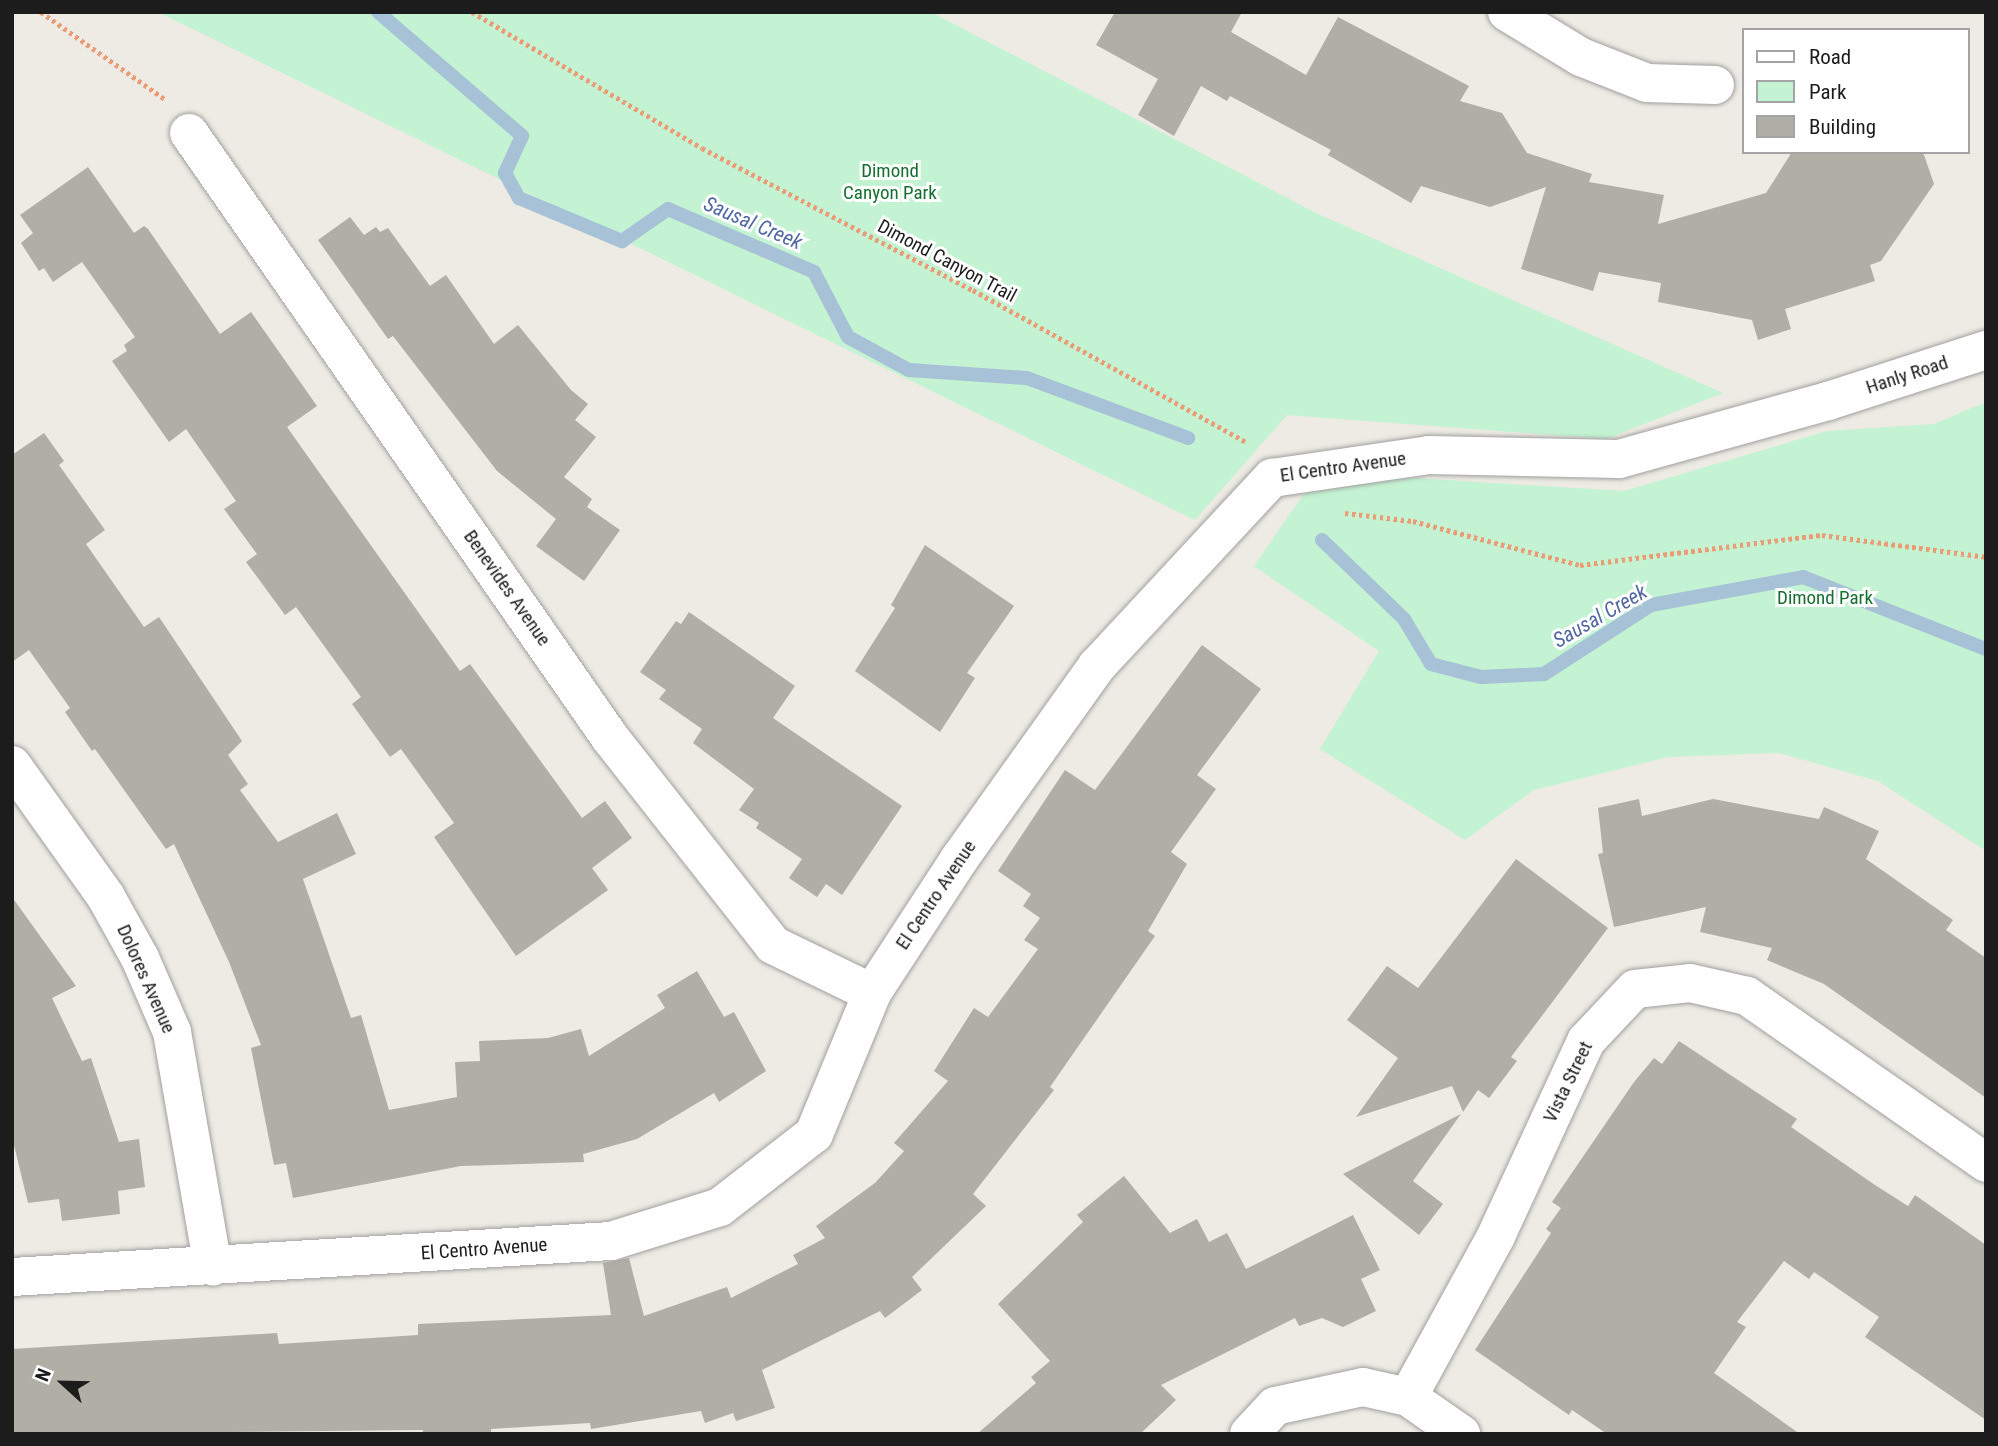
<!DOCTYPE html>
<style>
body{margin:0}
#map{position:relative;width:1998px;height:1446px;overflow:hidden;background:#edebe3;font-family:"Roboto Condensed",sans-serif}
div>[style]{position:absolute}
.park>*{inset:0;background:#c3f3d2}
.stream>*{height:14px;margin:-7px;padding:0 7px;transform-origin:7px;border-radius:7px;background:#a7c1d6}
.building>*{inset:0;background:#b1aea6}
.path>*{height:4.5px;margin-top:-2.25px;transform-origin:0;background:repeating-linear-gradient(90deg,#eb9c75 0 3.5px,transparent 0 7px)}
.roads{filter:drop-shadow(0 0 2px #a0a0a0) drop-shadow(0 0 2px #a0a0a0)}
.street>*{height:38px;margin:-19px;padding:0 19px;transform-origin:19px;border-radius:19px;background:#fff}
span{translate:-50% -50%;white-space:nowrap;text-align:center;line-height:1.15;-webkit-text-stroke:6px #fff;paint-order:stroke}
.park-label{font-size:19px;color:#166f31}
.street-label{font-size:19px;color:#1c1c1c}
.water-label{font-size:21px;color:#5368a2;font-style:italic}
.frame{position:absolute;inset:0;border:14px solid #1c1c1c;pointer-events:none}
.legend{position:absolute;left:1742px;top:28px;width:228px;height:126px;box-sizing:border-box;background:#fff;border:2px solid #a4a4a4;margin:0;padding:9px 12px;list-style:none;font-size:21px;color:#1c1c1c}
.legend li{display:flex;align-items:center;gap:14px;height:35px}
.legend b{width:35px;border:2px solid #a4a4a4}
.north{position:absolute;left:28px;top:1348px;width:70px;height:70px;-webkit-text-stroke:5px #fff;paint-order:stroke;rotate:292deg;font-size:19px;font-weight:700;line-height:28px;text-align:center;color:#1c1c1c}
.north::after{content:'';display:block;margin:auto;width:24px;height:32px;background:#1c1c1c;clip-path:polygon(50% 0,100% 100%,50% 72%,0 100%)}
</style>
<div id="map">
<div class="park">
<div style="clip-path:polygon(158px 12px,931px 12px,1318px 214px,1723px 393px,1606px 439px,1287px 415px,1195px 520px)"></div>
<div style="clip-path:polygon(1986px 402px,1986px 851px,1878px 781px,1779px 753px,1668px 757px,1534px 790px,1465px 840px,1320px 749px,1379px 651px,1254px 566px,1319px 472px,1624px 491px,1827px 431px,1934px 424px)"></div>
</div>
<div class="stream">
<div style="left:378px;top:12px;width:190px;rotate:40.7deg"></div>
<div style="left:522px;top:136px;width:41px;rotate:114.7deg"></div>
<div style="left:505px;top:173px;width:29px;rotate:61deg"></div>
<div style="left:519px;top:198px;width:112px;rotate:22.7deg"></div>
<div style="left:622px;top:241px;width:56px;rotate:-34.8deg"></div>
<div style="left:668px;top:209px;width:159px;rotate:23.3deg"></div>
<div style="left:814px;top:272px;width:73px;rotate:62.4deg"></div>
<div style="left:848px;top:337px;width:69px;rotate:28.4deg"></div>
<div style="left:909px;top:370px;width:118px;rotate:3.9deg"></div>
<div style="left:1027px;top:378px;width:172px;rotate:20.4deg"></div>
<div style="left:1322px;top:540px;width:114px;rotate:43.9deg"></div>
<div style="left:1404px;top:619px;width:52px;rotate:59deg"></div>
<div style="left:1431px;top:664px;width:52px;rotate:14.6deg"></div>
<div style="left:1481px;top:677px;width:63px;rotate:-2.7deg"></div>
<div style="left:1544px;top:674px;width:127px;rotate:-32.8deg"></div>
<div style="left:1651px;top:605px;width:155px;rotate:-10.4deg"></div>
<div style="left:1803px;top:577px;width:197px;rotate:21.5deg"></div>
</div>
<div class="building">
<div style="clip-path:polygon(1115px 12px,1242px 12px,1231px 32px,1306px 75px,1338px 17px,1469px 86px,1460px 101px,1502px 113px,1527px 153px,1592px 174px,1589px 182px,1664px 195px,1658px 224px,1766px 193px,1792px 152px,1923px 152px,1934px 184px,1881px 261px,1870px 265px,1875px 281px,1785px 309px,1791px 329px,1758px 340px,1752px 320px,1658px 302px,1661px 283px,1599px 272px,1593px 291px,1521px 269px,1546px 187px,1490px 207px,1421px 186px,1411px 203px,1328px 155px,1331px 150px,1230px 96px,1227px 101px,1201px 86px,1174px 136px,1138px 115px,1158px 79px,1096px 45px)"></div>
<div style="clip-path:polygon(88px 167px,134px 233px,144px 226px,148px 229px,220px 334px,251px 312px,317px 406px,287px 427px,460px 671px,470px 664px,582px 818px,605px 801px,632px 838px,592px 868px,608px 890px,516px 956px,434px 837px,454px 823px,401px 749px,390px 757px,352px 704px,361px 697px,296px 607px,285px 615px,246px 562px,257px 554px,224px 509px,236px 501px,186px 429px,169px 442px,112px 361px,127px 351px,124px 345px,135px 337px,82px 262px,53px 282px,44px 268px,39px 271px,21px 243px,33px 233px,20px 215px)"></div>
<div style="clip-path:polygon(350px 217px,364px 235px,376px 227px,380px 232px,388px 228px,430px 286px,446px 275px,494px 344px,518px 325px,571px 390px,588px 404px,575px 420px,596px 437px,564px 477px,592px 499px,587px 507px,620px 530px,584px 581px,536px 546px,556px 519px,497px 471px,393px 336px,388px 339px,318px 240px)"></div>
<div style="clip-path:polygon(44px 433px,64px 461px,59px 465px,105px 530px,86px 544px,144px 627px,159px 617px,242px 741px,228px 755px,248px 784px,240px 790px,278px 842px,337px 813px,356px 854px,303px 879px,351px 1018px,361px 1015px,389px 1110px,457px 1097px,455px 1062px,480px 1061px,479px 1041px,548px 1038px,581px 1029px,589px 1056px,665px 1008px,657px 995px,697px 971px,724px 1017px,734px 1012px,766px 1071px,719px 1102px,714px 1093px,637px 1139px,583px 1154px,584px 1162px,461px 1166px,293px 1198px,286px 1163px,274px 1165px,251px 1048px,261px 1045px,229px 962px,174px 844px,166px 849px,95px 749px,92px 751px,65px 712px,70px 708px,29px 650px,12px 662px,12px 455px)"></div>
<div style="clip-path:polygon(925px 545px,1014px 606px,967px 673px,975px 678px,940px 732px,855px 671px,895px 608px,891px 605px)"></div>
<div style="clip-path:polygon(689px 612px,795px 686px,773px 718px,902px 806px,842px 895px,826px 884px,817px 897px,789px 878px,802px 859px,756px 828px,759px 823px,739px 810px,754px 789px,693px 743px,702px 729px,659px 699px,666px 690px,640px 672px,676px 621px,681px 624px)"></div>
<div style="clip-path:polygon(1202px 645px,1261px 689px,1197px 775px,1216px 789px,1171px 852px,1187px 864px,1148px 931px,1155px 936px,1050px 1087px,1054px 1090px,973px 1194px,986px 1206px,912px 1277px,922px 1290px,885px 1318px,880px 1311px,762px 1370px,775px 1408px,736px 1421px,733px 1413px,705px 1423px,701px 1411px,591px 1429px,590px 1423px,491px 1429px,491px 1434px,423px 1434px,423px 1430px,12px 1434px,12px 1349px,277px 1333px,279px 1344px,418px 1335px,418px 1324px,611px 1315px,603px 1263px,629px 1258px,644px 1316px,727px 1287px,731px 1298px,798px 1264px,793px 1255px,825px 1238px,816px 1226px,875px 1183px,904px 1151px,894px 1143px,948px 1081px,934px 1071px,974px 1008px,988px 1017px,1038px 949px,1024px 940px,1040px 918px,1023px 906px,1031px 894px,998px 871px,1065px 770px,1095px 790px)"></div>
<div style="clip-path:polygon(1639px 799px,1642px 816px,1713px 799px,1819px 819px,1824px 807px,1879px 831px,1866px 859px,1953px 920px,1946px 930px,1986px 958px,1986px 1098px,1824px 984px,1767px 960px,1772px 948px,1700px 932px,1706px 907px,1614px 927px,1598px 854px,1603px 853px,1598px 808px)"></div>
<div style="clip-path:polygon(1516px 859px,1608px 928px,1511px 1057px,1517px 1061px,1489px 1098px,1478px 1090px,1463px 1112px,1452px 1086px,1356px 1117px,1398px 1058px,1347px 1020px,1387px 966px,1418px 988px)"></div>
<div style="clip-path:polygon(12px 897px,76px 986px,52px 998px,82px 1061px,91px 1058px,119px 1142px,139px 1139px,145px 1187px,118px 1191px,120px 1214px,62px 1221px,59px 1199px,28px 1203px,12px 1137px)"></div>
<div style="clip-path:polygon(1679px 1041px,1797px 1119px,1791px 1127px,1875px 1185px,1908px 1206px,1915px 1195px,1986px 1245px,1986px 1420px,1865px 1337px,1879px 1317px,1814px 1272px,1809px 1279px,1784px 1261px,1737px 1322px,1746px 1327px,1714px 1373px,1800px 1434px,1607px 1434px,1572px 1410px,1569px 1415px,1475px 1350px,1551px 1233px,1546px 1229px,1561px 1208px,1552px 1202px,1634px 1082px,1654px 1058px,1662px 1064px)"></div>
<div style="clip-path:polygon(1461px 1114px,1413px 1181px,1443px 1204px,1419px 1235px,1343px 1174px)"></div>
<div style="clip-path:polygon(1124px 1176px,1170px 1233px,1197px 1219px,1209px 1242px,1227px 1233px,1246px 1269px,1353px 1215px,1380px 1270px,1361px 1279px,1376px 1311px,1343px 1327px,1322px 1318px,1299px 1326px,1295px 1318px,1161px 1385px,1176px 1400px,1140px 1434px,977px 1434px,1036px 1383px,1031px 1377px,1050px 1361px,998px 1304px,1083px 1222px,1077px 1215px)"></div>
</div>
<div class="path">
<div style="left:41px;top:12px;width:153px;rotate:35.1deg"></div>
<div style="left:472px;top:12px;width:267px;rotate:30.6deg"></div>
<div style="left:702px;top:148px;width:306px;rotate:27.7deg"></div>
<div style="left:973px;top:290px;width:315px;rotate:29.1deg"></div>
<div style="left:1345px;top:513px;width:68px;rotate:6.7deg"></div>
<div style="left:1413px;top:521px;width:173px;rotate:14.8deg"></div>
<div style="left:1580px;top:565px;width:244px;rotate:-7.1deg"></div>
<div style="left:1822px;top:535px;width:165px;rotate:7.6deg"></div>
</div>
<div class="roads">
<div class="street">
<div style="left:1507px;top:12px;width:87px;rotate:31.3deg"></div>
<div style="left:1581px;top:57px;width:71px;rotate:21.5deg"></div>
<div style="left:1647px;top:83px;width:68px;rotate:1.7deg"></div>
<div style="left:189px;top:133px;width:738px;rotate:55.15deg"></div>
<div style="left:611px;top:739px;width:262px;rotate:51.8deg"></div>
<div style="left:773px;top:945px;width:110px;rotate:25.9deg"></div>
<div style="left:12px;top:765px;width:162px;rotate:54.5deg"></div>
<div style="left:106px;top:897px;width:70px;rotate:60.9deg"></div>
<div style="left:140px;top:958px;width:81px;rotate:66.6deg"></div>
<div style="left:172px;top:1032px;width:238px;rotate:80.1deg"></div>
<div style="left:12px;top:1277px;width:600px;rotate:-3.44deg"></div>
<div style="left:611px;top:1241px;width:114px;rotate:-17.3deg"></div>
<div style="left:720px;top:1207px;width:119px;rotate:-37.8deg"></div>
<div style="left:814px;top:1134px;width:152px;rotate:-67.6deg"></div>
<div style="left:872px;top:993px;width:161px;rotate:-56.9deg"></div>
<div style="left:960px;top:858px;width:236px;rotate:-54.5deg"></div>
<div style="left:1097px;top:666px;width:257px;rotate:-47.1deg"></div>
<div style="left:1272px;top:478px;width:159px;rotate:-8.3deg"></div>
<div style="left:1429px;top:455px;width:190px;rotate:1.2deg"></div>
<div style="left:1619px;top:459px;width:217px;rotate:-15.5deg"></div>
<div style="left:1828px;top:401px;width:166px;rotate:-17.9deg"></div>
<div style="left:1408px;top:1397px;width:183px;rotate:-61.3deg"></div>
<div style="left:1496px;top:1236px;width:215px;rotate:-65.2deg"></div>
<div style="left:1586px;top:1041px;width:71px;rotate:-46.7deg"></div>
<div style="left:1635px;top:989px;width:55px;rotate:-6.2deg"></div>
<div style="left:1690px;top:983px;width:58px;rotate:12.8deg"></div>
<div style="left:1747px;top:996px;width:292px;rotate:34.9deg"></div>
<div style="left:1249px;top:1434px;width:38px;rotate:-47deg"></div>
<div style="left:1275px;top:1406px;width:90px;rotate:-12.2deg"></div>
<div style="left:1363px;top:1387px;width:46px;rotate:12.5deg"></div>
<div style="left:1408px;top:1397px;width:65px;rotate:34.9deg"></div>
</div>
</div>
<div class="park-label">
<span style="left:890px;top:182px">Dimond<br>Canyon Park</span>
<span style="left:1825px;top:598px">Dimond Park</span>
</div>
<div class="street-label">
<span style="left:947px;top:261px;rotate:28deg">Dimond Canyon Trail</span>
<span style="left:1907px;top:375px;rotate:-18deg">Hanly Road</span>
<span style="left:1343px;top:467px;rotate:-8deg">El Centro Avenue</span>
<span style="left:507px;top:588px;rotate:55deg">Benevides Avenue</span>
<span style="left:936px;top:895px;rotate:-56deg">El Centro Avenue</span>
<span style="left:146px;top:979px;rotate:66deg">Dolores Avenue</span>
<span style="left:1568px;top:1082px;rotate:-64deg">Vista Street</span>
<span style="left:484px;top:1249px;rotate:-4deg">El Centro Avenue</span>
</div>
<div class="water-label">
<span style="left:753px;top:223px;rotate:23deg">Sausal Creek</span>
<span style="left:1600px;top:616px;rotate:-30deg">Sausal Creek</span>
</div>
<div class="frame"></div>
<ul class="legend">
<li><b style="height:9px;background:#fff"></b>Road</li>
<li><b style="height:19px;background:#c3f3d2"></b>Park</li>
<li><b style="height:19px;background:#b1aea6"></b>Building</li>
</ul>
<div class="north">N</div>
</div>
